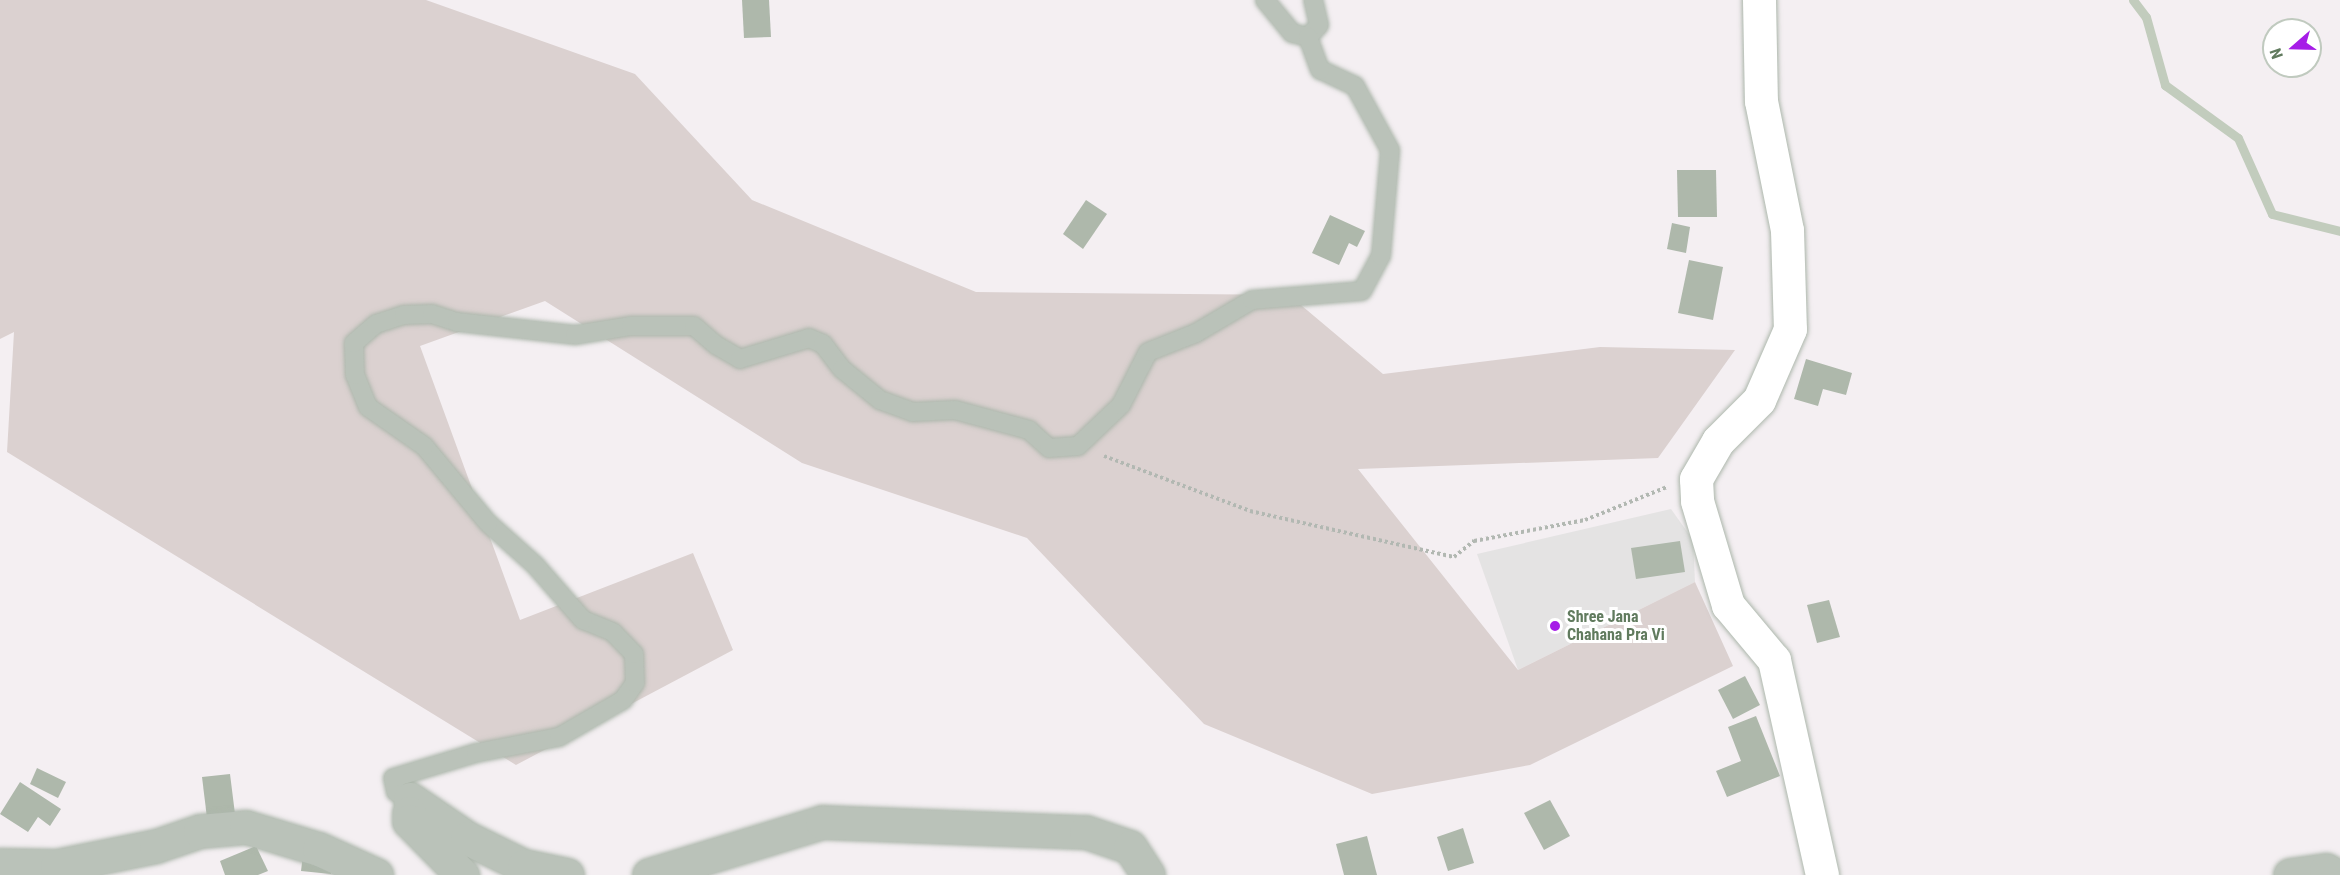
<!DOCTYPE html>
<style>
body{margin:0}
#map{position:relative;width:2340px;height:875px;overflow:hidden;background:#f4eff2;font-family:"Roboto Condensed",sans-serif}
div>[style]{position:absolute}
.built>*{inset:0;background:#e4e3e3}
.green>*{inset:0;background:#dbd1d0}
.stream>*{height:9px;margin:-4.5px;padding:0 4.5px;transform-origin:4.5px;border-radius:4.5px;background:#c2ccbd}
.building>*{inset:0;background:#aeb8ab}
.path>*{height:4px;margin-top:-2px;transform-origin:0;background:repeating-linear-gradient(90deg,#b2b8b2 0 3px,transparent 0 6px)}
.roads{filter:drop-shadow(0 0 2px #adb7ac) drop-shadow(0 0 2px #adb7ac)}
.lane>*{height:18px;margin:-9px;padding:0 9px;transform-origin:9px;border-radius:9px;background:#bac2b9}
.street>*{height:33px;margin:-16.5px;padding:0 16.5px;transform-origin:16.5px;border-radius:16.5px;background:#bac2b9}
.secondary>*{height:33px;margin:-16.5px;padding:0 16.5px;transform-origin:16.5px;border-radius:16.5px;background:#fff}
.dots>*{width:16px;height:16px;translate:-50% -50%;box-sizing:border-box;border:3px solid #fff;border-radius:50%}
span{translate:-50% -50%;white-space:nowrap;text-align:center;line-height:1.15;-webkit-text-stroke:6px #fff;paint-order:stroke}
.poi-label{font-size:16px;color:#617b5e;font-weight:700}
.left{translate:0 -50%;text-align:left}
.north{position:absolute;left:2262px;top:18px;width:60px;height:60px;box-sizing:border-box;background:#fff;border:2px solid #c0cabf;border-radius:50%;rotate:250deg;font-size:16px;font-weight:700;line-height:24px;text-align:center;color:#617b5e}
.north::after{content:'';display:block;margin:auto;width:21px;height:27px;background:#a61ce7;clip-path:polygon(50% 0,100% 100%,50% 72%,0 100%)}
</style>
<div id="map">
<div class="built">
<div style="clip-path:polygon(1671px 509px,1693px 540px,1695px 582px,1518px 670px,1477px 554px)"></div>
</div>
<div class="green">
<div style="clip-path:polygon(0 0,426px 0,635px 74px,752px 200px,976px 292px,1289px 295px,1383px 374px,1600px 347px,1735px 350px,1658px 458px,1358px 469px,1518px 670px,1695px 582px,1733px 666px,1530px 765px,1372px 794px,1204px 724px,1027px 538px,802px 463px,545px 301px,420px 346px,520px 620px,693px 553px,733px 650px,516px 765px,7px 452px,14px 332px,0 339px)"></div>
</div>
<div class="stream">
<div style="left:2133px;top:0;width:21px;rotate:53deg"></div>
<div style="left:2146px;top:17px;width:71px;rotate:74.4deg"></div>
<div style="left:2165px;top:85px;width:90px;rotate:36deg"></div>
<div style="left:2238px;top:138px;width:83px;rotate:65.9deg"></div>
<div style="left:2272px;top:214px;width:70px;rotate:14deg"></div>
</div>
<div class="building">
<div style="clip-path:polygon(742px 0,769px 0,771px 37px,744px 38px)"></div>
<div style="clip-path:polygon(1677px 170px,1716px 170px,1717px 217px,1678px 217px)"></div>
<div style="clip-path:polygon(1086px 200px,1107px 214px,1083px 249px,1063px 234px)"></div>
<div style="clip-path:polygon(1330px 215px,1365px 231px,1357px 247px,1349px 243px,1339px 265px,1312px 253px)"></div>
<div style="clip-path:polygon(1672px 223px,1690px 227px,1686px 253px,1667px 249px)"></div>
<div style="clip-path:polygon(1689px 260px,1723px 267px,1713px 320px,1678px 313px)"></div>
<div style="clip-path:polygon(1806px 359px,1852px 373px,1846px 395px,1823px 389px,1818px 406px,1794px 399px)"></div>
<div style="clip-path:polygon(1680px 541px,1685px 572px,1636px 579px,1631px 548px)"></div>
<div style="clip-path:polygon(1829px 600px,1840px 637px,1817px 643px,1807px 605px)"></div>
<div style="clip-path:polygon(1745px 676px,1760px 705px,1733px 719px,1718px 690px)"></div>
<div style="clip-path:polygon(1756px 716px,1780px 776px,1727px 797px,1716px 771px,1741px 761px,1728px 727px)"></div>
<div style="clip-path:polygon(37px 768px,66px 782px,58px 798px,30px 784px)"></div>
<div style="clip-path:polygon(230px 774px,235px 814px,207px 818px,202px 777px)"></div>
<div style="clip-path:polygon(20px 782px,61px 809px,50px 826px,38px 817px,28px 832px,0 814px)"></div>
<div style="clip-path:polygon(1550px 800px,1570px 836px,1544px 850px,1524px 813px)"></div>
<div style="clip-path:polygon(1463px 828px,1474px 863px,1448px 871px,1437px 837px)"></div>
<div style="clip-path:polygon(1367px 836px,1377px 875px,1344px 875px,1336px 844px)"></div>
<div style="clip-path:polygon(256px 846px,268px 871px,258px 875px,225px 875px,220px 861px)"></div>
<div style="clip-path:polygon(303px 855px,332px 858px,331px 874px,301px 871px)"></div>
</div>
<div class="path">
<div style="left:1104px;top:456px;width:156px;rotate:20.6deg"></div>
<div style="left:1250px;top:511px;width:209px;rotate:12.7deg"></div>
<div style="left:1454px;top:557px;width:26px;rotate:-39deg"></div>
<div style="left:1474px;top:541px;width:113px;rotate:-10.7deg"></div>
<div style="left:1585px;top:520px;width:88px;rotate:-21.9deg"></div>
</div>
<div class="roads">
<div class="lane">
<div style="left:1265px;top:0;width:43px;rotate:50.7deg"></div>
<div style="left:1292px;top:33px;width:16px;rotate:14deg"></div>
<div style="left:1308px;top:37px;width:16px;rotate:-47deg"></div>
<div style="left:1319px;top:25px;width:26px;rotate:-103deg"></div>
<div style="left:410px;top:799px;width:16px;rotate:-153deg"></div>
<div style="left:396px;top:792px;width:14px;rotate:-102deg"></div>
<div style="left:393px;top:778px;width:87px;rotate:-16.8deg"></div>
<div style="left:476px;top:753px;width:85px;rotate:-10.9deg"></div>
<div style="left:559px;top:737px;width:74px;rotate:-30deg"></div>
<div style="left:623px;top:700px;width:21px;rotate:-55deg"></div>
<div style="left:635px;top:683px;width:29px;rotate:-92deg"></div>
<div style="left:634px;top:654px;width:30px;rotate:-134deg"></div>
<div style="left:613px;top:632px;width:32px;rotate:-158deg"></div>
<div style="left:583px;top:620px;width:73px;rotate:-131.1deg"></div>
<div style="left:535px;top:565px;width:63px;rotate:-138.2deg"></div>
<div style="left:488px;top:523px;width:100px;rotate:-129.7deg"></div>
<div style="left:424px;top:446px;width:68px;rotate:-145.1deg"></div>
<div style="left:368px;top:407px;width:35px;rotate:-112deg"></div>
<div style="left:355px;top:375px;width:32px;rotate:-92deg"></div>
<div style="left:354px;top:343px;width:29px;rotate:-41deg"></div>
<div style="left:376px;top:324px;width:29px;rotate:-18deg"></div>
<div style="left:404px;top:315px;width:28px;rotate:-2deg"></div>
<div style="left:432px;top:314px;width:26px;rotate:18deg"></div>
<div style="left:457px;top:322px;width:119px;rotate:6.3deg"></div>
<div style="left:575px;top:335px;width:57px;rotate:-9.1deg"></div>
<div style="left:631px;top:326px;width:63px"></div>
<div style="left:694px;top:326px;width:29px;rotate:41deg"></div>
<div style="left:716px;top:345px;width:28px;rotate:30deg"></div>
<div style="left:740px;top:359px;width:72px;rotate:-16.9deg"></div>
<div style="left:809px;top:338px;width:15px;rotate:23deg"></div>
<div style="left:823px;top:344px;width:31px;rotate:53deg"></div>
<div style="left:842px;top:369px;width:49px;rotate:39.2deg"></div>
<div style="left:880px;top:400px;width:35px;rotate:20deg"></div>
<div style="left:913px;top:412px;width:42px;rotate:-2.7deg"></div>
<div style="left:955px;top:410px;width:77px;rotate:15.1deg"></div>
<div style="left:1029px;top:430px;width:27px;rotate:42deg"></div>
<div style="left:1049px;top:448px;width:29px;rotate:-4deg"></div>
<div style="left:1078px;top:446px;width:59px;rotate:-43.6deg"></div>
<div style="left:1121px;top:405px;width:59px;rotate:-63deg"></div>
<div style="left:1148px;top:352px;width:52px;rotate:-21.6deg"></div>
<div style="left:1196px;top:333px;width:65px;rotate:-30.5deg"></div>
<div style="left:1252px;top:300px;width:110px;rotate:-4.7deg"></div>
<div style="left:1362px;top:291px;width:40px;rotate:-62deg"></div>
<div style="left:1381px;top:256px;width:106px;rotate:-85.1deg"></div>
<div style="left:1390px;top:150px;width:73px;rotate:-118.7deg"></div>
<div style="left:1355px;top:86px;width:38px;rotate:-155deg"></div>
<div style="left:1320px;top:70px;width:35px;rotate:-110deg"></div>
</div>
<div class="street">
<div style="left:410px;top:799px;width:69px;rotate:34.4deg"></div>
<div style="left:467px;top:838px;width:64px;rotate:26.2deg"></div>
<div style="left:524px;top:866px;width:44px;rotate:11.8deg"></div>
<div style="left:409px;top:813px;width:8px;rotate:90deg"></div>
<div style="left:409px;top:821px;width:76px;rotate:45.5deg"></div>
<div style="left:0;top:865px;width:57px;rotate:1deg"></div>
<div style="left:57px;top:866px;width:101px;rotate:-11.4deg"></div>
<div style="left:156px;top:846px;width:46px;rotate:-18.8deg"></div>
<div style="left:200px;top:831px;width:46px;rotate:-5deg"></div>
<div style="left:246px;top:827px;width:76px;rotate:16.8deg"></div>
<div style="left:319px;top:849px;width:63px;rotate:24.5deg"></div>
<div style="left:649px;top:875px;width:181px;rotate:-17deg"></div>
<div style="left:822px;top:822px;width:264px;rotate:2.2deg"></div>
<div style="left:1086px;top:832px;width:46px;rotate:18.8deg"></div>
<div style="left:1130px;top:847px;width:33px;rotate:57deg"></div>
<div style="left:2290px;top:875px;width:36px;rotate:-8deg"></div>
<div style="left:2326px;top:870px;width:10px;rotate:29deg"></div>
</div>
<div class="secondary">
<div style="left:1759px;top:0;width:101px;rotate:88.9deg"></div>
<div style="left:1761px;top:101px;width:132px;rotate:78.6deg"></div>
<div style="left:1787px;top:230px;width:99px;rotate:88.3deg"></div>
<div style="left:1790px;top:329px;width:77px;rotate:113.6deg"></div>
<div style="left:1759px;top:400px;width:58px;rotate:135deg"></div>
<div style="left:1718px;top:441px;width:44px;rotate:120.1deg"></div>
<div style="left:1696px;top:479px;width:22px;rotate:87deg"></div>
<div style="left:1697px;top:501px;width:109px;rotate:73.4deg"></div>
<div style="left:1728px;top:605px;width:72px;rotate:50.1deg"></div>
<div style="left:1774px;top:660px;width:220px;rotate:77.4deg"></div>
</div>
</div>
<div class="dots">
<div style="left:1555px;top:626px;background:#a61ce7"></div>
</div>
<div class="poi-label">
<span class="left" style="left:1567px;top:626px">Shree Jana<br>Chahana Pra Vi</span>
</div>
<div class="north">N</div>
</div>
